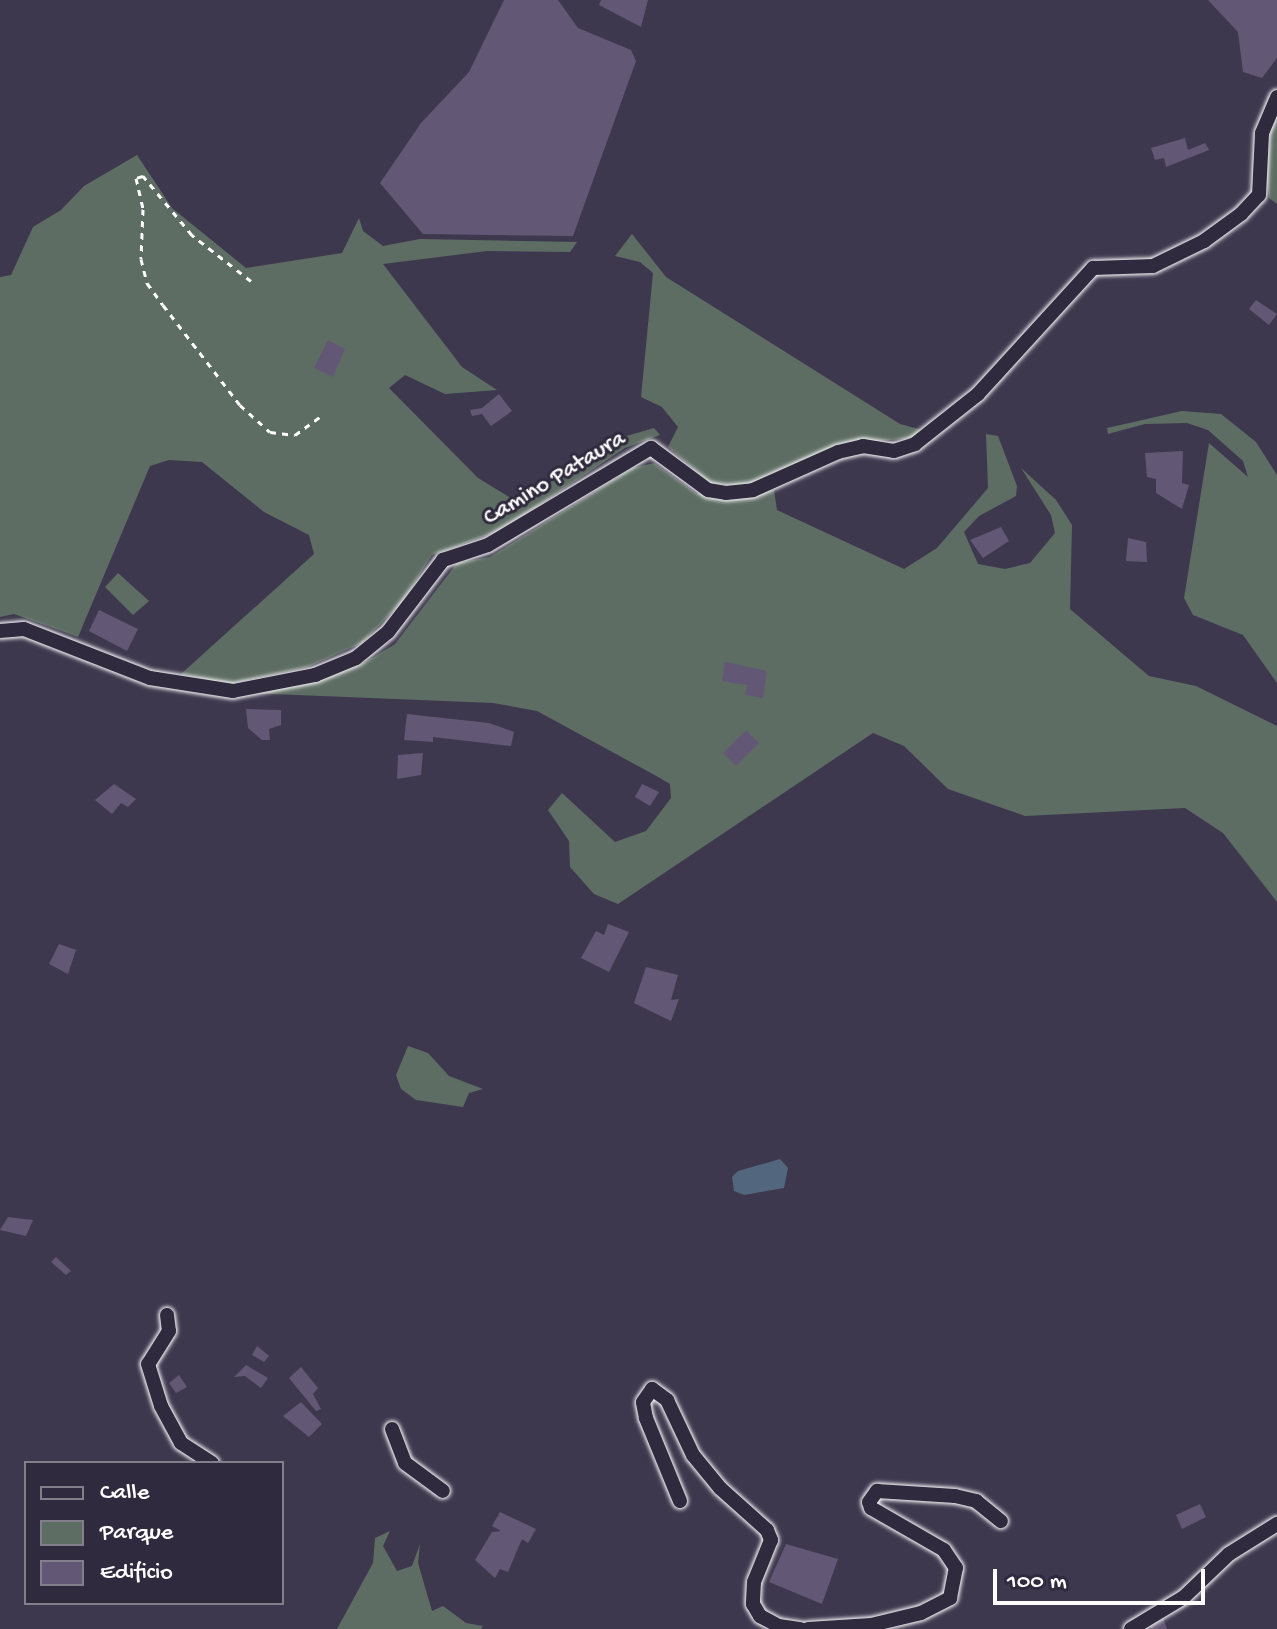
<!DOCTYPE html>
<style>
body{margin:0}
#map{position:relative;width:1277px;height:1629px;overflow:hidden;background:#3e384e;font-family:"Gochi Hand",sans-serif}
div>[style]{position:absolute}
.green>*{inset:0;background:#5e6d64}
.water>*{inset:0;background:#52667d}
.building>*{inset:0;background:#625875}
.path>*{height:3px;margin-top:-1.5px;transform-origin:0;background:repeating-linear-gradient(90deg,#fff 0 6px,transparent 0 12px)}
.roads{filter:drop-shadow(0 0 2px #fff) drop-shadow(0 0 2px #fff)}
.minor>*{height:14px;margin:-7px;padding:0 7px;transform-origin:7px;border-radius:7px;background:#2f2a3d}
span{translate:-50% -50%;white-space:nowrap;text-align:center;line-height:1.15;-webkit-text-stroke:6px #2f2a3d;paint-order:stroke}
.street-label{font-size:24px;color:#fff}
.legend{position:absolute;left:24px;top:1461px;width:260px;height:144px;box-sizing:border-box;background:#2f2a3d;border:2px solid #827f8b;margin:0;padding:10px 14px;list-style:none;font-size:24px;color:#fff}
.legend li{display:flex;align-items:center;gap:16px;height:40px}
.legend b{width:40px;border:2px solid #827f8b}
.scale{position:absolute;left:993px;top:1569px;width:212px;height:36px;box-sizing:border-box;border:4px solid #fff;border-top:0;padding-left:10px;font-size:24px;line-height:28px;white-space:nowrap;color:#fff;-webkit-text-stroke:6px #2f2a3d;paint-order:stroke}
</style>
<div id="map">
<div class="green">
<div style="clip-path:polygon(1277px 107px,1277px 204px,1269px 198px,1267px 180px,1271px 122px)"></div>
<div style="clip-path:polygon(137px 155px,172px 208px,246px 268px,342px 253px,359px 218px,363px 231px,383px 246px,420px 239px,577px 242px,570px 252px,487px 251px,383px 264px,462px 367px,497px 390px,445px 394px,405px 375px,389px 388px,478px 478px,519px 503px,613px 440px,654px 428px,660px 435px,625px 448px,500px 531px,432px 555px,403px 601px,362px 643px,308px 667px,229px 684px,181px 674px,314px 554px,309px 535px,264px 512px,202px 462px,169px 460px,150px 466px,78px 637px,14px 614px,0 617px,0 277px,11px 275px,33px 227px,61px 210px,84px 186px)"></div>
<div style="clip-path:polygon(632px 234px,666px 277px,900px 424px,929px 432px,905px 439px,843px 443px,768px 479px,738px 486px,710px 483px,668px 447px,678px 427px,662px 407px,641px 397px,653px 273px,640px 262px,615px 256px)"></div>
<div style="clip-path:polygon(1182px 411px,1221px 414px,1256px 442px,1277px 475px,1277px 683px,1243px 635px,1193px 615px,1184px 598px,1209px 443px,1248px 477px,1243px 461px,1208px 430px,1187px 423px,1145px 424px,1108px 434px,1107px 428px)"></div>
<div style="clip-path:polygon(986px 434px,998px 436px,1017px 486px,1016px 496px,979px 516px,964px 532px,978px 564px,1005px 569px,1030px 563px,1055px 533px,1051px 515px,1021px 468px,1056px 500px,1072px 525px,1070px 609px,1149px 676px,1196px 686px,1277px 726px,1277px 902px,1223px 833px,1185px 808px,1025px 816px,948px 789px,904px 746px,873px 733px,618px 904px,594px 894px,570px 867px,569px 841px,548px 810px,562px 793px,615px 842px,646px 831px,671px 798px,670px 784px,660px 778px,537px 711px,493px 703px,249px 693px,323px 679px,364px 663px,395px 644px,457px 563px,490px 557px,633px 468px,654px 463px,696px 493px,722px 499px,774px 490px,777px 510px,904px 569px,937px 548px,988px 488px)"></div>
<div style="clip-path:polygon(118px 573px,149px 601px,133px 615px,105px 587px)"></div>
<div style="clip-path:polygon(408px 1046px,428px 1053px,449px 1076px,483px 1089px,469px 1093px,463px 1107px,416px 1100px,401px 1089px,396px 1075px)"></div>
<div style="clip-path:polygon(390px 1531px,383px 1546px,397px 1571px,412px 1566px,420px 1544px,418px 1563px,432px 1611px,443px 1606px,466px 1623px,483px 1626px,481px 1629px,337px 1629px,373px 1563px,375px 1538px)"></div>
</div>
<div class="water">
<div style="clip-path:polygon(780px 1159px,788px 1168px,784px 1188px,744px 1195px,734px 1191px,732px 1177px,738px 1171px)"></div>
</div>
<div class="building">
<div style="clip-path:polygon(504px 0,558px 0,578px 28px,631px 50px,636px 61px,573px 236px,423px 234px,380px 183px,421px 123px,469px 72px)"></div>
<div style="clip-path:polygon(601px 0,648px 0,641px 27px,599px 5px)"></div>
<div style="clip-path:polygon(1208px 0,1277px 0,1277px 58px,1262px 78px,1243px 72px,1238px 32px)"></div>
<div style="clip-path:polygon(1185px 138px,1188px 150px,1205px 143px,1209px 150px,1166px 167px,1164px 158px,1155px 160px,1151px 148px)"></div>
<div style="clip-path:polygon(1256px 300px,1277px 314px,1269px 325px,1249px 309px)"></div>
<div style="clip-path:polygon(328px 340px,345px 349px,333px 377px,314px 368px)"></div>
<div style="clip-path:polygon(499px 394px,512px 411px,491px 426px,482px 414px,472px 416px,470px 410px,482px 408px)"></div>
<div style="clip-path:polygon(1183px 451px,1182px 483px,1189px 485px,1182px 509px,1156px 493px,1156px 479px,1147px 477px,1145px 453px)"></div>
<div style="clip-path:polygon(1001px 527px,1009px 541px,983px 558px,970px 540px)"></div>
<div style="clip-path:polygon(1128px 538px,1146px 542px,1147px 562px,1126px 561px)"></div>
<div style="clip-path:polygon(99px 610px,138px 629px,127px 651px,89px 631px)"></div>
<div style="clip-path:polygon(725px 662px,767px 671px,763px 698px,745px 695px,747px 685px,722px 681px)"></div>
<div style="clip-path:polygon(246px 709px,281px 710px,281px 725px,269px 729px,270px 740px,262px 740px,248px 728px)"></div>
<div style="clip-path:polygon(407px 714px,489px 723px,514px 732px,511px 746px,433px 737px,433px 742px,404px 740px)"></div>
<div style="clip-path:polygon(746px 730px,759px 743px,736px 766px,723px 753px)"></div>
<div style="clip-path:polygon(423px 753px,421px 775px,397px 779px,398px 755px)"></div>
<div style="clip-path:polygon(114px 784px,136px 799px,128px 807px,121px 803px,112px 814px,95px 800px)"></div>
<div style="clip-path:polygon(642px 784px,659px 792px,650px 806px,635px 797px)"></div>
<div style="clip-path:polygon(608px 924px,629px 932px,609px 972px,581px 958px,596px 931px,604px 935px)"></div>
<div style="clip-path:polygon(59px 944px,76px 950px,68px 974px,49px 964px)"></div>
<div style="clip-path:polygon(646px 967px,678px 975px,671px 1000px,679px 999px,671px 1021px,634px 1003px)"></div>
<div style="clip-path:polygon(8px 1217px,33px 1220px,26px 1236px,0 1230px)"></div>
<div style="clip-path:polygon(56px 1257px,71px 1271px,66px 1275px,51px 1262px)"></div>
<div style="clip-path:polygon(257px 1346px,269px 1356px,264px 1362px,252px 1355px)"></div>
<div style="clip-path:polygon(246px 1365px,268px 1378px,261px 1388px,245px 1376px,234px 1377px)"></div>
<div style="clip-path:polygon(301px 1367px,318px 1388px,313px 1394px,321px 1409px,316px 1411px,289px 1378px)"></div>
<div style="clip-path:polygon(179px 1375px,187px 1387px,176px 1393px,169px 1383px)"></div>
<div style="clip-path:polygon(301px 1402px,322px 1424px,309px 1437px,283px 1416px)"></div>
<div style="clip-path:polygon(1200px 1504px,1206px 1517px,1182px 1529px,1176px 1515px)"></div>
<div style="clip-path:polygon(500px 1512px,536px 1529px,528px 1543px,522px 1539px,508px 1572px,500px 1569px,495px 1578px,475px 1560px,492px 1532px,501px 1531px,492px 1526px)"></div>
<div style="clip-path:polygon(786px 1544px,838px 1559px,822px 1604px,769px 1582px)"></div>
<div style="clip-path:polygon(1163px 1617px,1167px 1629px,1151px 1629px,1149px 1622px)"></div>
</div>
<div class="path">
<div style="left:251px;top:281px;width:75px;rotate:-142.1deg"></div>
<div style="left:192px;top:235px;width:77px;rotate:-129.7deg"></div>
<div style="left:143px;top:176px;width:7px;rotate:164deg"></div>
<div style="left:136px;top:178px;width:32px;rotate:77deg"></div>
<div style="left:143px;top:209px;width:50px;rotate:92.3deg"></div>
<div style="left:141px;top:259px;width:25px;rotate:76deg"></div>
<div style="left:147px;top:283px;width:27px;rotate:54deg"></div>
<div style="left:163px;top:305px;width:126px;rotate:52.4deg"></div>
<div style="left:240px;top:405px;width:40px;rotate:42deg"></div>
<div style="left:270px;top:432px;width:25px;rotate:7deg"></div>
<div style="left:295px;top:435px;width:31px;rotate:-36deg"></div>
</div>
<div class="roads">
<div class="minor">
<div style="left:0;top:631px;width:24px;rotate:-5deg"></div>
<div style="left:24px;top:629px;width:135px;rotate:21.3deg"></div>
<div style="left:150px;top:678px;width:84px;rotate:8.9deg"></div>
<div style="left:233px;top:691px;width:84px;rotate:-11deg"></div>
<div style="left:315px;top:675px;width:44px;rotate:-22.5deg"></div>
<div style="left:356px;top:658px;width:41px;rotate:-39.1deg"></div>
<div style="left:388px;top:632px;width:91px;rotate:-52.6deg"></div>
<div style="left:443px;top:560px;width:47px;rotate:-18.4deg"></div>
<div style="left:488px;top:545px;width:190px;rotate:-30.8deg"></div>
<div style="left:651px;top:448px;width:71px;rotate:36.4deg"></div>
<div style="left:708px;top:490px;width:18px;rotate:9deg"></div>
<div style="left:726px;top:493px;width:27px;rotate:-6deg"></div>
<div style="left:753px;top:490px;width:93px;rotate:-24.1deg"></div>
<div style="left:838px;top:452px;width:26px;rotate:-13deg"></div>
<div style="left:863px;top:446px;width:31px;rotate:9deg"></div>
<div style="left:894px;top:451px;width:22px;rotate:-18deg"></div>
<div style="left:915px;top:444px;width:80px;rotate:-38.4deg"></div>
<div style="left:978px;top:394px;width:171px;rotate:-47.6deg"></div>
<div style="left:1093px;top:268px;width:60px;rotate:-1.9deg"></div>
<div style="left:1153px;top:266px;width:57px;rotate:-26.1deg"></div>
<div style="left:1204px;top:241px;width:46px;rotate:-36.1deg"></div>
<div style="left:1241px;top:214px;width:26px;rotate:-47deg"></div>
<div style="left:1259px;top:195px;width:62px;rotate:-87.2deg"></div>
<div style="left:1262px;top:133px;width:39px;rotate:-67deg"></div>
<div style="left:167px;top:1315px;width:16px;rotate:83deg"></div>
<div style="left:169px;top:1331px;width:39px;rotate:122deg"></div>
<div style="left:148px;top:1364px;width:44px;rotate:72.8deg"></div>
<div style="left:161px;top:1406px;width:42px;rotate:61.6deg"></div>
<div style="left:181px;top:1443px;width:37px;rotate:33deg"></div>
<div style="left:392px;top:1429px;width:36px;rotate:69deg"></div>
<div style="left:405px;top:1463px;width:47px;rotate:36.4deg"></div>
<div style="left:680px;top:1501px;width:90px;rotate:-112.3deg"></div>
<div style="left:646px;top:1418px;width:16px;rotate:-101deg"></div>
<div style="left:643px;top:1402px;width:16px;rotate:-55deg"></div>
<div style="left:652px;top:1389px;width:19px;rotate:36deg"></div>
<div style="left:667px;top:1400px;width:61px;rotate:64.7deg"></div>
<div style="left:693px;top:1455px;width:43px;rotate:50.7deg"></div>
<div style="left:720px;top:1488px;width:63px;rotate:41.8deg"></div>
<div style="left:767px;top:1530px;width:11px;rotate:68deg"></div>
<div style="left:771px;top:1540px;width:45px;rotate:112deg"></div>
<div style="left:754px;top:1582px;width:22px;rotate:93deg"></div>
<div style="left:753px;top:1604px;width:14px;rotate:60deg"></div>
<div style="left:760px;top:1616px;width:21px;rotate:28deg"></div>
<div style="left:779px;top:1626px;width:22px;rotate:8deg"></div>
<div style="left:808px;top:1629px;width:63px;rotate:-3.6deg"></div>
<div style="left:871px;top:1625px;width:51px;rotate:-13.5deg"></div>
<div style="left:921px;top:1613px;width:33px;rotate:-27deg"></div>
<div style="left:950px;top:1598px;width:31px;rotate:-79deg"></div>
<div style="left:956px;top:1568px;width:22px;rotate:-124deg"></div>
<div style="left:944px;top:1550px;width:84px;rotate:-150.1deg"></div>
<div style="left:871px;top:1508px;width:6px;rotate:-108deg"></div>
<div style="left:869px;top:1502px;width:14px;rotate:-54deg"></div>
<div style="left:877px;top:1491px;width:78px;rotate:3.7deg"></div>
<div style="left:955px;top:1496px;width:22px;rotate:13deg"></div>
<div style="left:976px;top:1501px;width:32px;rotate:39deg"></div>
<div style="left:1131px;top:1629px;width:62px;rotate:-31.1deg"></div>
<div style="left:1184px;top:1597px;width:62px;rotate:-43.7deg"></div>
<div style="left:1229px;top:1554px;width:57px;rotate:-32deg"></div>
</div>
</div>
<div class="street-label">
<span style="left:555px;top:479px;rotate:-31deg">Camino Pataura</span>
</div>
<ul class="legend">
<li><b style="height:10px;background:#2f2a3d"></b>Calle</li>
<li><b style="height:22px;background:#5e6d64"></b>Parque</li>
<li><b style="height:22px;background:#625875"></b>Edificio</li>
</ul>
<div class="scale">100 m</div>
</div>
